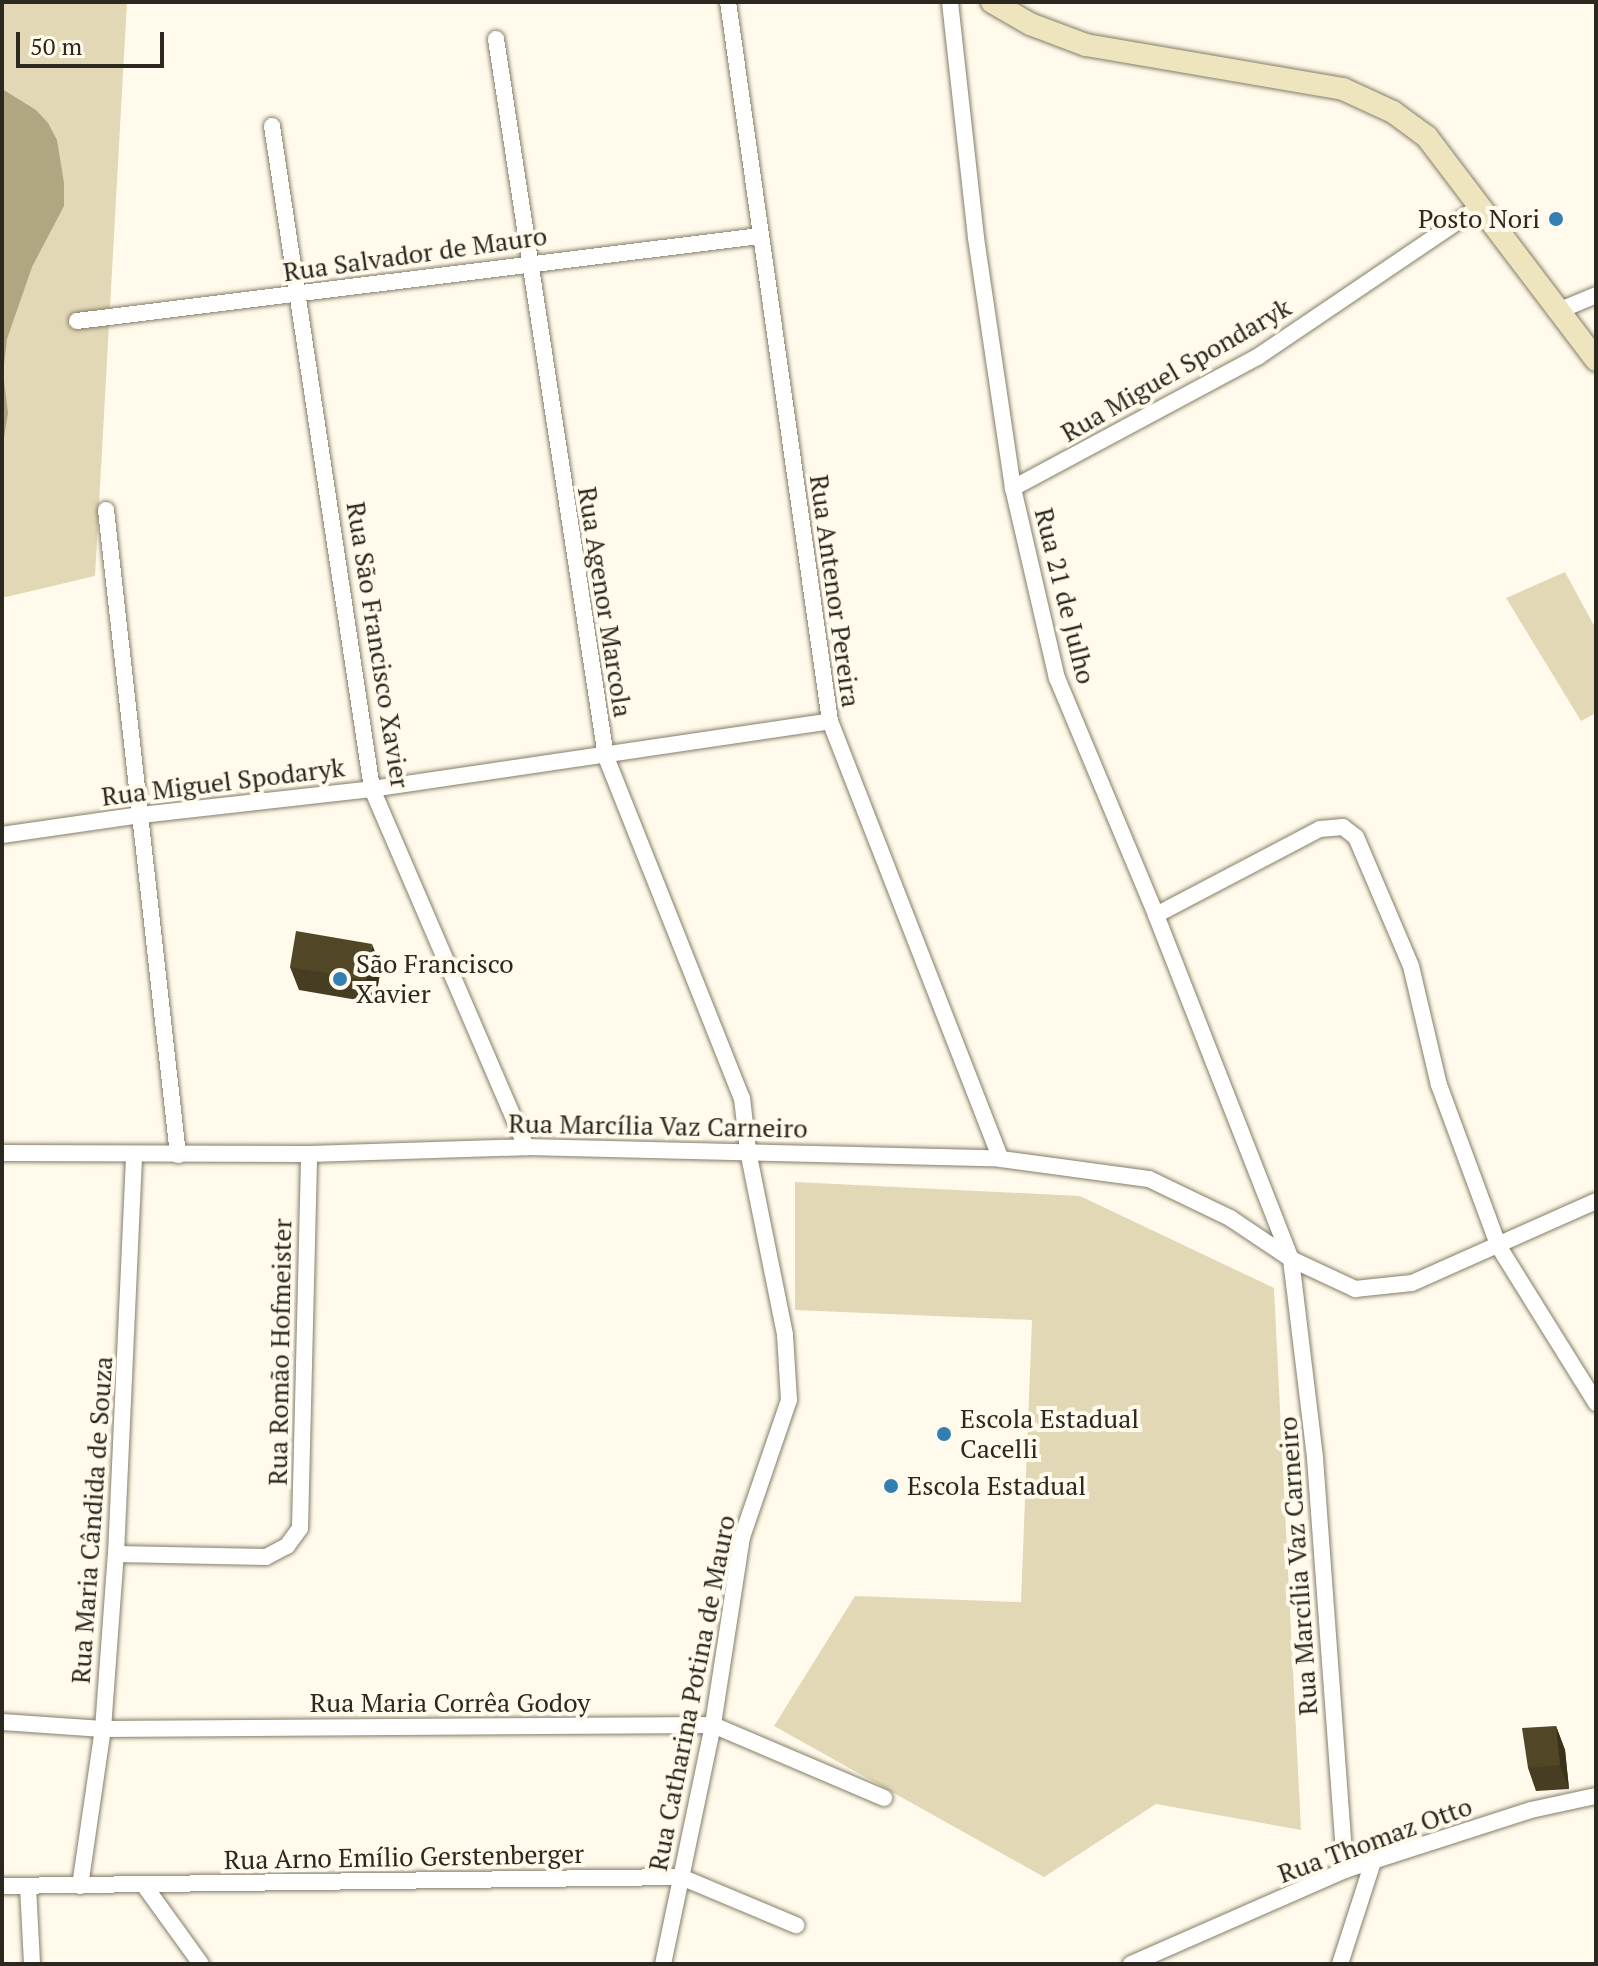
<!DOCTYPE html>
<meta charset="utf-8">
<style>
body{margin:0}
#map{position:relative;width:1598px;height:1966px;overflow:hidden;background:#fffaeb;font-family:"PT Serif",serif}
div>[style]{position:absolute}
.green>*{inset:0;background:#e3d8b6}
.water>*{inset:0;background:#b1a682}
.roads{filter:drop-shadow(0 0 2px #847d67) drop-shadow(0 0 2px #847d67)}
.street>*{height:16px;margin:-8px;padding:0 8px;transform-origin:8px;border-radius:8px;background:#fff}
.secondary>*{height:22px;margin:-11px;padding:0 11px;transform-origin:11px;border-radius:11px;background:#eee4bd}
.wall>*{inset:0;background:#463d22}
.shaded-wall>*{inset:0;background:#39321b}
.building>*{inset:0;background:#514727}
.dots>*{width:22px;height:22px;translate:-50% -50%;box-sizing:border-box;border:4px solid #fffaeb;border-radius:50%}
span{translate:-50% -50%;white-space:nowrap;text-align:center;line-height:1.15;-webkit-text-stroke:8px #fffaeb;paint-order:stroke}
.poi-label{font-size:26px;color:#2b281f}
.right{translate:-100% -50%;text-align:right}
.left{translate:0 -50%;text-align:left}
.street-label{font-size:26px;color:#2b281f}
.frame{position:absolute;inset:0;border:4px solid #2b281f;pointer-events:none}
.scale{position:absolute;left:16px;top:32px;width:148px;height:36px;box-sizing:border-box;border:4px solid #2b281f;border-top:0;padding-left:10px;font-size:24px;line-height:28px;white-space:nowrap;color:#2b281f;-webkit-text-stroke:6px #fffaeb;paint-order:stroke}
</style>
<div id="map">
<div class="green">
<div style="clip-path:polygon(2px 2px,127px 2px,95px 576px,2px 598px)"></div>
<div style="clip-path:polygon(1565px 572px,1596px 629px,1596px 713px,1581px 721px,1506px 598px)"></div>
<div style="clip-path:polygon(795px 1182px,1080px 1196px,1274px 1288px,1301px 1830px,1156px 1804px,1044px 1877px,774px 1726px,855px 1596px,1021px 1602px,1032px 1320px,795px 1310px)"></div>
</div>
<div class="water">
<div style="clip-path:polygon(2px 89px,36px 110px,48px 123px,57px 140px,64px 183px,64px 206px,32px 267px,7px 339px,3px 373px,8px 413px,2px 450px)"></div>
</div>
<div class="roads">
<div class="street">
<div style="left:728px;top:2px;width:726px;rotate:81.93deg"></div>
<div style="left:830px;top:721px;width:470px;rotate:68.7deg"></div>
<div style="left:950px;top:2px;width:237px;rotate:83.7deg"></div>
<div style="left:976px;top:238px;width:253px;rotate:81.6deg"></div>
<div style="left:1013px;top:488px;width:195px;rotate:77deg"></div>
<div style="left:1057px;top:678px;width:257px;rotate:67.3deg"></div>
<div style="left:1156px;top:915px;width:370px;rotate:68.6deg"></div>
<div style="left:1291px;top:1259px;width:200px;rotate:83.1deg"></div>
<div style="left:1315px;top:1458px;width:413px;rotate:85.8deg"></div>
<div style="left:496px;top:39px;width:726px;rotate:81.29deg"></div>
<div style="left:606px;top:757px;width:367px;rotate:68.3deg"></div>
<div style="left:742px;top:1098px;width:53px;rotate:83.5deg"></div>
<div style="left:748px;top:1151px;width:188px;rotate:78.6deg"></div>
<div style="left:785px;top:1335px;width:65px;rotate:86.5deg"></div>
<div style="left:789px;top:1400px;width:145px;rotate:108.9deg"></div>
<div style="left:742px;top:1537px;width:190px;rotate:98.8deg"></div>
<div style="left:713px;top:1725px;width:244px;rotate:101.8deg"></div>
<div style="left:272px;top:126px;width:670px;rotate:81.42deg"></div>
<div style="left:372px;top:789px;width:390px;rotate:66.7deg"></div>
<div style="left:1558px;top:311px;width:41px;rotate:-22.8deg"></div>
<div style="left:77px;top:321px;width:687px;rotate:-7.1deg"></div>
<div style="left:1013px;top:488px;width:279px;rotate:-28.2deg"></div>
<div style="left:1259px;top:356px;width:266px;rotate:-34.1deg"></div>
<div style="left:106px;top:510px;width:649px;rotate:83.63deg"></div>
<div style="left:2px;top:835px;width:140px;rotate:-8.2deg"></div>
<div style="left:141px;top:815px;width:232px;rotate:-6.4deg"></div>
<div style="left:372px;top:789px;width:463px;rotate:-8.4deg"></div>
<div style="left:1156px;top:915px;width:185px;rotate:-27.7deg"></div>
<div style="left:1320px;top:829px;width:23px;rotate:-5deg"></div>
<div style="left:1343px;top:827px;width:16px;rotate:38deg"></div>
<div style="left:1356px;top:837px;width:140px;rotate:66.9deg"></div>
<div style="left:1411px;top:966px;width:122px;rotate:76.8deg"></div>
<div style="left:1439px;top:1085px;width:173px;rotate:69.7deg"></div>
<div style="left:1499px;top:1247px;width:184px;rotate:58.1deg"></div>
<div style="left:2px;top:1153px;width:307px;rotate:0.2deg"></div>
<div style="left:309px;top:1154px;width:217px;rotate:-1.8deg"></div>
<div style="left:526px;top:1147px;width:475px;rotate:1.4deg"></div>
<div style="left:1001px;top:1159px;width:149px;rotate:7.7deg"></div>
<div style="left:1149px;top:1179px;width:90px;rotate:25.7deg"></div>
<div style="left:1230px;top:1218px;width:73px;rotate:33.9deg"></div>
<div style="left:1291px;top:1259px;width:71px;rotate:25.1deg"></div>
<div style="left:1355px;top:1289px;width:57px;rotate:-6deg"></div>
<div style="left:1412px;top:1283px;width:201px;rotate:-24deg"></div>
<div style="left:116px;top:1554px;width:150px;rotate:1.1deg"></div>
<div style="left:266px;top:1557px;width:24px;rotate:-28deg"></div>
<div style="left:287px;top:1546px;width:22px;rotate:-54deg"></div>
<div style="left:300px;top:1528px;width:374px;rotate:-88.6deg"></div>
<div style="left:2px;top:1722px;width:101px;rotate:4deg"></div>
<div style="left:103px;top:1729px;width:610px;rotate:-0.38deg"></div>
<div style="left:713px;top:1725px;width:186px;rotate:23.1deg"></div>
<div style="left:144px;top:1885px;width:97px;rotate:54.2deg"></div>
<div style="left:2px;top:1886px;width:679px;rotate:-0.76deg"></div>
<div style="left:681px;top:1877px;width:125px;rotate:22.7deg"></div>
<div style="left:80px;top:1886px;width:159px;rotate:-81.7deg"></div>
<div style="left:103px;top:1729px;width:175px;rotate:-85.8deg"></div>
<div style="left:116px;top:1554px;width:399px;rotate:-87.4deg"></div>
<div style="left:28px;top:1887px;width:77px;rotate:87deg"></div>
<div style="left:1131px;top:1964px;width:234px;rotate:-23.7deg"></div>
<div style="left:1345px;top:1870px;width:195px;rotate:-17.9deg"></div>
<div style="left:1531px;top:1810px;width:66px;rotate:-12.2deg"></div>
<div style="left:1340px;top:1964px;width:107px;rotate:-72.1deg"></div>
</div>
<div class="secondary">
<div style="left:992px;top:2px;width:44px;rotate:30.1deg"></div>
<div style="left:1030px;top:24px;width:60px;rotate:20.6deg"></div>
<div style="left:1086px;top:45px;width:261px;rotate:9.7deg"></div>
<div style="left:1343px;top:89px;width:55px;rotate:24.7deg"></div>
<div style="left:1393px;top:112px;width:42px;rotate:36.3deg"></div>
<div style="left:1427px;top:137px;width:280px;rotate:52.8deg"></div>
</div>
</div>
<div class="wall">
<div style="clip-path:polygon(290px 967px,381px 967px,375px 1003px,299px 990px)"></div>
<div style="clip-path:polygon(1556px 1726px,1565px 1750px,1569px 1789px,1536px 1791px,1528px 1768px)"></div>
</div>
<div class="shaded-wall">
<div style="clip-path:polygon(372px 944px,381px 967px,375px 1003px,366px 980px)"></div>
<div style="clip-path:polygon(1556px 1726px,1565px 1750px,1569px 1789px,1560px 1765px)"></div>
</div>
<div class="building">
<div style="clip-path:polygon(296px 931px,372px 944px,366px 980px,290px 967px)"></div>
<div style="clip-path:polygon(1556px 1726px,1560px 1765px,1528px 1768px,1522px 1728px)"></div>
</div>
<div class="dots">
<div style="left:1556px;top:219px;background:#347fb2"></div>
<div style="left:340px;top:979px;background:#347fb2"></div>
<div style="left:944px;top:1434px;background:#347fb2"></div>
<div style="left:891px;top:1486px;background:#347fb2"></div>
</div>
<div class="poi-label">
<span class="right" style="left:1540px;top:219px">Posto Nori</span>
<span class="left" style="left:356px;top:979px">São Francisco<br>Xavier</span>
<span class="left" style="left:960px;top:1434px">Escola Estadual<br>Cacelli</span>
<span class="left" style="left:907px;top:1486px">Escola Estadual</span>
</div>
<div class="street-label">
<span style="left:415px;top:254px;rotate:-8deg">Rua Salvador de Mauro</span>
<span style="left:1176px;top:370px;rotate:-30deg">Rua Miguel Spondaryk</span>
<span style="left:835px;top:591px;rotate:82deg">Rua Antenor Pereira</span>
<span style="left:1065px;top:596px;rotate:76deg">Rua 21 de Julho</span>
<span style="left:605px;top:602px;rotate:81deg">Rua Agenor Marcola</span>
<span style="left:378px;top:645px;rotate:81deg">Rua São Francisco Xavier</span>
<span style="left:223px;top:782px;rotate:-7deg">Rua Miguel Spodaryk</span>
<span style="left:658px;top:1126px;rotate:1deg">Rua Marcília Vaz Carneiro</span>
<span style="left:280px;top:1352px;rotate:-89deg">Rua Romão Hofmeister</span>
<span style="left:92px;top:1520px;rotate:-86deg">Rua Maria Cândida de Souza</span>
<span style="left:1298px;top:1566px;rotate:-94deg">Rua Marcília Vaz Carneiro</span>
<span style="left:692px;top:1693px;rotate:-79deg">Rua Catharina Potina de Mauro</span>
<span style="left:450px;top:1703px">Rua Maria Corrêa Godoy</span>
<span style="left:1375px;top:1840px;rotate:-20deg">Rua Thomaz Otto</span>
<span style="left:404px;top:1857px;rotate:-1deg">Rua Arno Emílio Gerstenberger</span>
</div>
<div class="frame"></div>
<div class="scale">50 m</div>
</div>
